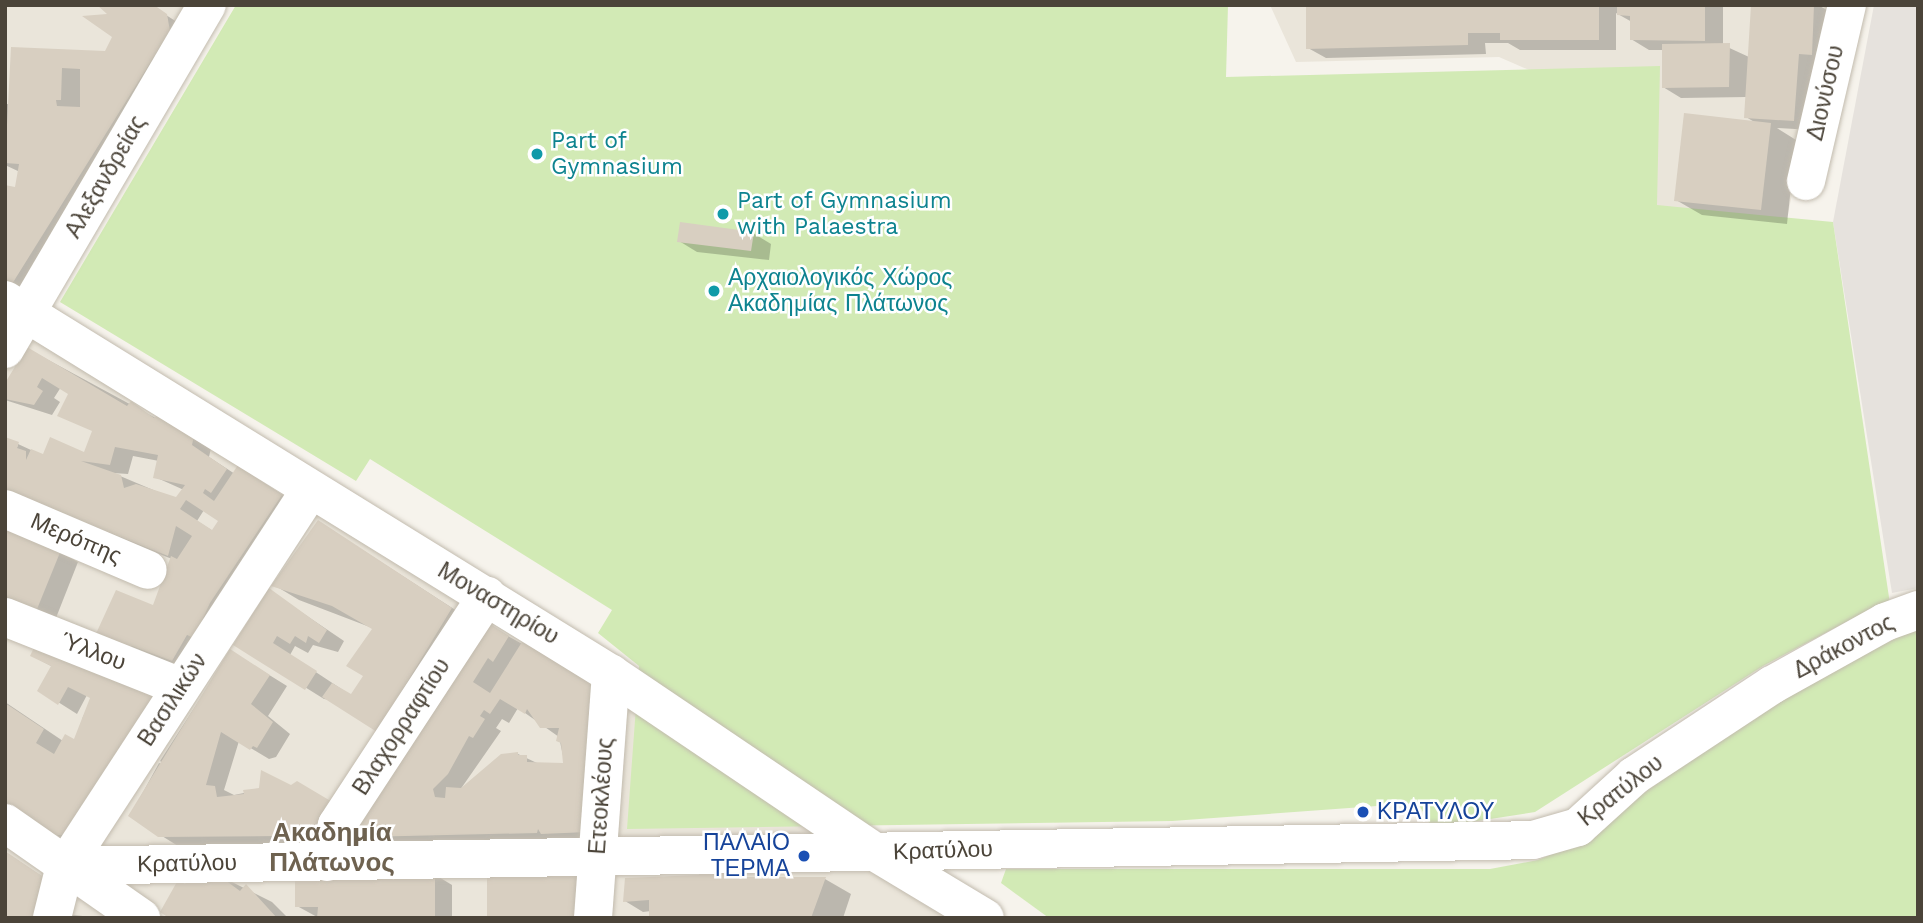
<!DOCTYPE html>
<meta charset="utf-8">
<style>
body{margin:0}
#map{position:relative;width:1923px;height:923px;overflow:hidden;background:#f6f3ec;font-family:"Work Sans",sans-serif}
div>[style]{position:absolute}
.residential>*{inset:0;background:#eae5da}
.industrial>*{inset:0;background:#e6e2dd}
.green>*{inset:0;background:#d2eab5}
.shadow>*{inset:0;background:#0003}
.building>*{inset:0;background:#d8cfc1}
.roads{filter:drop-shadow(0 0 2px #c2bbae) drop-shadow(0 0 2px #c2bbae)}
.minor>*{height:38px;margin:-19px;padding:0 19px;transform-origin:19px;border-radius:19px;background:#fff}
.dots>*{width:19px;height:19px;translate:-50% -50%;box-sizing:border-box;border:4px solid #fff;border-radius:50%}
span{translate:-50% -50%;white-space:nowrap;text-align:center;line-height:1.15;-webkit-text-stroke:5px #fff;paint-order:stroke}
.street-label{font-size:23px;color:#4b4439}
.culture-label{font-size:23px;color:#0d838f}
.left{translate:0 -50%;text-align:left}
.transit-label{font-size:23px;color:#164399}
.right{translate:-100% -50%;text-align:right}
.quarter-label{font-size:26px;color:#6e6250;font-weight:700}
.frame{position:absolute;inset:0;border:7px solid #4b4439;pointer-events:none}
</style>
<div id="map">
<div class="residential">
<div style="clip-path:polygon(5px 5px,196px 5px,5px 327px)"></div>
<div style="clip-path:polygon(1270px 5px,1830px 5px,1785px 229px,1626px 225px,1629px 113px,1499px 57px,1296px 62px)"></div>
<div style="clip-path:polygon(23px 320px,971px 918px,5px 918px,5px 353px)"></div>
</div>
<div class="industrial">
<div style="clip-path:polygon(1874px 5px,1918px 5px,1918px 588px,1892px 593px,1833px 222px)"></div>
</div>
<div class="green">
<div style="clip-path:polygon(236px 5px,1228px 5px,1226px 77px,1660px 66px,1657px 205px,1833px 222px,1890px 604px,1863px 613px,1763px 666px,1535px 812px,1432px 828px,1418px 803px,1172px 821px,627px 829px,639px 666px,598px 633px,612px 610px,370px 459px,356px 481px,60px 302px)"></div>
<div style="clip-path:polygon(1918px 628px,1918px 918px,1049px 918px,1001px 883px,1006px 869px,1490px 869px,1538px 860px,1575px 844px,1739px 723px,1833px 668px)"></div>
</div>
<div class="shadow">
<div style="clip-path:polygon(150px 5px,185px 27px,31px 293px,5px 278px,20px 172px,5px 165px,5px 104px,10px 104px,13px 49px,106px 53px,114px 37px,112px 15px)"></div>
<div style="clip-path:polygon(1308px 5px,1723px 5px,1723px 45px,1749px 57px,1753px 5px,1818px 5px,1832px 13px,1812px 130px,1777px 128px,1796px 140px,1787px 224px,1702px 215px,1676px 200px,1756px 123px,1746px 117px,1747px 97px,1681px 98px,1663px 87px,1664px 50px,1649px 50px,1631px 39px,1632px 22px,1616px 13px,1616px 50px,1520px 50px,1508px 43px,1485px 43px,1486px 54px,1326px 58px,1308px 48px)"></div>
<div style="clip-path:polygon(753px 233px,771px 244px,769px 260px,697px 252px,679px 241px)"></div>
<div style="clip-path:polygon(evenodd,28px 349px,211px 448px,209px 457px,235px 474px,256px 478px,299px 506px,199px 675px,122px 652px,154px 607px,172px 559px,5px 493px,18px 444px,44px 456px,85px 454px,93px 431px,71px 394px,61px 387px,54px 398px,60px 402px,52px 415px,5px 400px,5px 386px,28px 349px,133px 456px,159px 461px,155px 477px,184px 490px,177px 500px,113px 473px,128px 474px,133px 456px,28px 349px,204px 510px,220px 520px,213px 531px,197px 521px,204px 510px)"></div>
<div style="clip-path:polygon(319px 522px,477px 624px,425px 711px,324px 699px,236px 644px,270px 591px,344px 641px,338px 652px,313px 645px,308px 653px,295px 646px,290px 655px,352px 696px,365px 676px,375px 629px,299px 600px,274px 585px)"></div>
<div style="clip-path:polygon(60px 552px,78px 562px,52px 628px,5px 608px)"></div>
<div style="clip-path:polygon(evenodd,485px 623px,617px 697px,606px 842px,391px 851px,364px 836px,485px 623px,518px 708px,559px 737px,565px 765px,539px 764px,518px 754px,460px 790px,501px 731px,496px 728px,502px 719px,509px 723px,518px 708px)"></div>
<div style="clip-path:polygon(231px 651px,287px 686px,268px 716px,290px 734px,276px 757px,269px 759px,239px 741px,224px 790px,234px 795px,258px 790px,351px 814px,314px 841px,186px 851px,130px 816px,159px 763px,166px 765px,160px 761px)"></div>
<div style="clip-path:polygon(32px 656px,157px 691px,80px 849px,53px 833px,5px 786px,5px 702px,63px 741px,74px 742px,95px 726px,82px 719px,92px 698px,87px 695px,77px 714px,39px 690px,53px 667px)"></div>
<div style="clip-path:polygon(5px 852px,73px 897px,72px 915px,105px 918px,5px 918px)"></div>
<div style="clip-path:polygon(210px 871px,272px 902px,288px 918px,172px 918px,185px 886px)"></div>
<div style="clip-path:polygon(434px 874px,452px 885px,452px 918px,319px 918px,297px 906px)"></div>
<div style="clip-path:polygon(741px 874px,749px 879px,825px 879px,851px 894px,843px 918px,651px 918px,651px 911px,643px 912px,625px 901px)"></div>
</div>
<div class="building">
<div style="clip-path:polygon(evenodd,97px 5px,154px 5px,167px 14px,170px 31px,12px 284px,5px 280px,5px 185px,15px 187px,19px 164px,5px 163px,11px 47px,105px 51px,112px 37px,82px 16px,107px 14px,97px 5px,62px 68px,80px 69px,80px 107px,57px 106px,56px 100px,61px 100px,62px 68px)"></div>
<div style="clip-path:polygon(1306px 5px,1599px 5px,1599px 40px,1500px 40px,1500px 33px,1468px 33px,1468px 45px,1306px 49px)"></div>
<div style="clip-path:polygon(1617px 5px,1705px 5px,1705px 41px,1630px 40px,1630px 16px,1617px 15px)"></div>
<div style="clip-path:polygon(1751px 5px,1814px 5px,1812px 55px,1799px 54px,1794px 121px,1744px 118px)"></div>
<div style="clip-path:polygon(1730px 43px,1729px 87px,1662px 88px,1662px 44px)"></div>
<div style="clip-path:polygon(1684px 113px,1771px 123px,1761px 210px,1674px 201px)"></div>
<div style="clip-path:polygon(680px 222px,754px 232px,751px 251px,677px 242px)"></div>
<div style="clip-path:polygon(evenodd,27px 347px,127px 406px,131px 401px,154px 418px,160px 413px,194px 436px,192px 445px,227px 469px,211px 493px,205px 489px,203px 493px,214px 501px,238px 465px,282px 495px,210px 603px,194px 638px,187px 635px,172px 661px,132px 646px,129px 654px,94px 638px,116px 590px,153px 605px,171px 556px,177px 559px,192px 536px,176px 526px,168px 556px,5px 491px,5px 437px,19px 442px,17px 448px,26px 451px,26px 460px,31px 449px,43px 454px,50px 437px,84px 452px,92px 431px,57px 416px,68px 394px,42px 378px,37px 387px,43px 391px,34px 405px,5px 399px,5px 383px,27px 347px,115px 447px,158px 455px,153px 478px,185px 485px,176px 497px,136px 484px,124px 488px,121px 475px,81px 461px,110px 465px,115px 447px,27px 347px,186px 500px,218px 521px,212px 530px,180px 509px,186px 500px)"></div>
<div style="clip-path:polygon(318px 520px,452px 608px,377px 732px,322px 697px,332px 683px,351px 694px,363px 676px,346px 666px,372px 629px,332px 606px,271px 586px)"></div>
<div style="clip-path:polygon(5px 527px,61px 550px,33px 619px,5px 607px)"></div>
<div style="clip-path:polygon(269px 588px,327px 630px,319px 643px,308px 636px,306px 643px,295px 636px,290px 644px,277px 636px,273px 643px,317px 671px,305px 690px,233px 645px)"></div>
<div style="clip-path:polygon(evenodd,484px 620px,509px 636px,493px 662px,488px 658px,473px 682px,490px 693px,522px 642px,599px 685px,588px 832px,541px 834px,538px 829px,537px 833px,363px 837px,355px 820px,484px 620px,500px 699px,525px 714px,527px 709px,540px 728px,559px 728px,556px 741px,561px 743px,563px 763px,527px 762px,527px 755px,518px 755px,518px 752px,501px 754px,461px 788px,446px 787px,445px 798px,435px 797px,433px 789px,448px 774px,469px 736px,473px 738px,485px 719px,480px 716px,484px 710px,490px 714px,500px 699px)"></div>
<div style="clip-path:polygon(38px 639px,158px 689px,126px 746px,118px 747px,124px 752px,68px 835px,52px 835px,5px 806px,5px 703px,44px 729px,36px 743px,54px 754px,65px 734px,74px 739px,90px 698px,68px 687px,58px 705px,37px 691px,51px 666px,30px 656px)"></div>
<div style="clip-path:polygon(230px 649px,270px 675px,251px 704px,273px 722px,257px 748px,253px 746px,250px 750px,221px 732px,206px 785px,215px 786px,217px 797px,244px 794px,243px 790px,259px 788px,261px 770px,291px 785px,297px 781px,334px 803px,313px 835px,301px 835px,300px 831px,286px 836px,158px 837px,128px 816px)"></div>
<div style="clip-path:polygon(5px 851px,48px 880px,45px 918px,5px 918px)"></div>
<div style="clip-path:polygon(210px 869px,240px 891px,246px 884px,277px 918px,169px 918px,160px 912px,178px 880px,185px 884px,191px 875px)"></div>
<div style="clip-path:polygon(583px 869px,581px 918px,487px 918px,487px 873px)"></div>
<div style="clip-path:polygon(699px 871px,742px 873px,742px 877px,826px 877px,811px 918px,649px 918px,649px 900px,623px 902px,625px 878px,699px 875px)"></div>
<div style="clip-path:polygon(435px 873px,435px 918px,317px 918px,318px 907px,295px 907px,295px 874px)"></div>
</div>
<div class="roads">
<div class="minor">
<div style="left:1806px;top:181px;width:181px;rotate:-76.9deg"></div>
<div style="left:5px;top:300px;width:712px;rotate:31.68deg"></div>
<div style="left:611px;top:674px;width:318px;rotate:34deg"></div>
<div style="left:875px;top:852px;width:128px;rotate:31deg"></div>
<div style="left:5px;top:349px;width:399px;rotate:-59.6deg"></div>
<div style="left:5px;top:509px;width:155px;rotate:23.1deg"></div>
<div style="left:5px;top:617px;width:189px;rotate:21.7deg"></div>
<div style="left:5px;top:823px;width:166px;rotate:34.9deg"></div>
<div style="left:327px;top:862px;width:38px;rotate:-75deg"></div>
<div style="left:337px;top:825px;width:274px;rotate:-56.8deg"></div>
<div style="left:65px;top:866px;width:1468px;rotate:-1.01deg"></div>
<div style="left:1533px;top:840px;width:47px;rotate:-16.1deg"></div>
<div style="left:1578px;top:827px;width:76px;rotate:-42.3deg"></div>
<div style="left:1634px;top:776px;width:165px;rotate:-33.4deg"></div>
<div style="left:1772px;top:685px;width:129px;rotate:-29.1deg"></div>
<div style="left:1885px;top:622px;width:35px;rotate:-20deg"></div>
<div style="left:52px;top:918px;width:54px;rotate:-76deg"></div>
<div style="left:65px;top:866px;width:449px;rotate:-56.9deg"></div>
<div style="left:593px;top:918px;width:245px;rotate:-85.8deg"></div>
</div>
</div>
<div class="dots">
<div style="left:537px;top:154px;background:#0f9aa8"></div>
<div style="left:723px;top:214px;background:#0f9aa8"></div>
<div style="left:714px;top:291px;background:#0f9aa8"></div>
<div style="left:1363px;top:812px;background:#1a4fb4"></div>
<div style="left:804px;top:856px;background:#1a4fb4"></div>
</div>
<div class="street-label">
<span style="left:1826px;top:93px;rotate:-77deg">Διονύσου</span>
<span style="left:106px;top:177px;rotate:-60deg">Αλεξανδρείας</span>
<span style="left:76px;top:539px;rotate:23deg">Μερόπης</span>
<span style="left:498px;top:604px;rotate:31deg">Μοναστηρίου</span>
<span style="left:1844px;top:647px;rotate:-28deg">Δράκοντος</span>
<span style="left:93px;top:652px;rotate:21deg">Ύλλου</span>
<span style="left:173px;top:700px;rotate:-57deg">Βασιλικών</span>
<span style="left:402px;top:727px;rotate:-57deg">Βλαχορραφτίου</span>
<span style="left:1621px;top:791px;rotate:-38deg">Κρατύλου</span>
<span style="left:602px;top:796px;rotate:-86deg">Ετεοκλέους</span>
<span style="left:943px;top:851px;rotate:-2deg">Κρατύλου</span>
<span style="left:187px;top:864px;rotate:-1deg">Κρατύλου</span>
</div>
<div class="culture-label">
<span class="left" style="left:551px;top:154px">Part of<br>Gymnasium</span>
<span class="left" style="left:737px;top:214px">Part of Gymnasium<br>with Palaestra</span>
<span class="left" style="left:728px;top:291px">Αρχαιολογικός Χώρος<br>Ακαδημίας Πλάτωνος</span>
</div>
<div class="transit-label">
<span class="left" style="left:1377px;top:812px">ΚΡΑΤΥΛΟΥ</span>
<span class="right" style="left:790px;top:856px">ΠΑΛΑΙΟ<br>ΤΕΡΜΑ</span>
</div>
<div class="quarter-label">
<span style="left:332px;top:848px">Ακαδημία<br>Πλάτωνος</span>
</div>
<div class="frame"></div>
</div>
